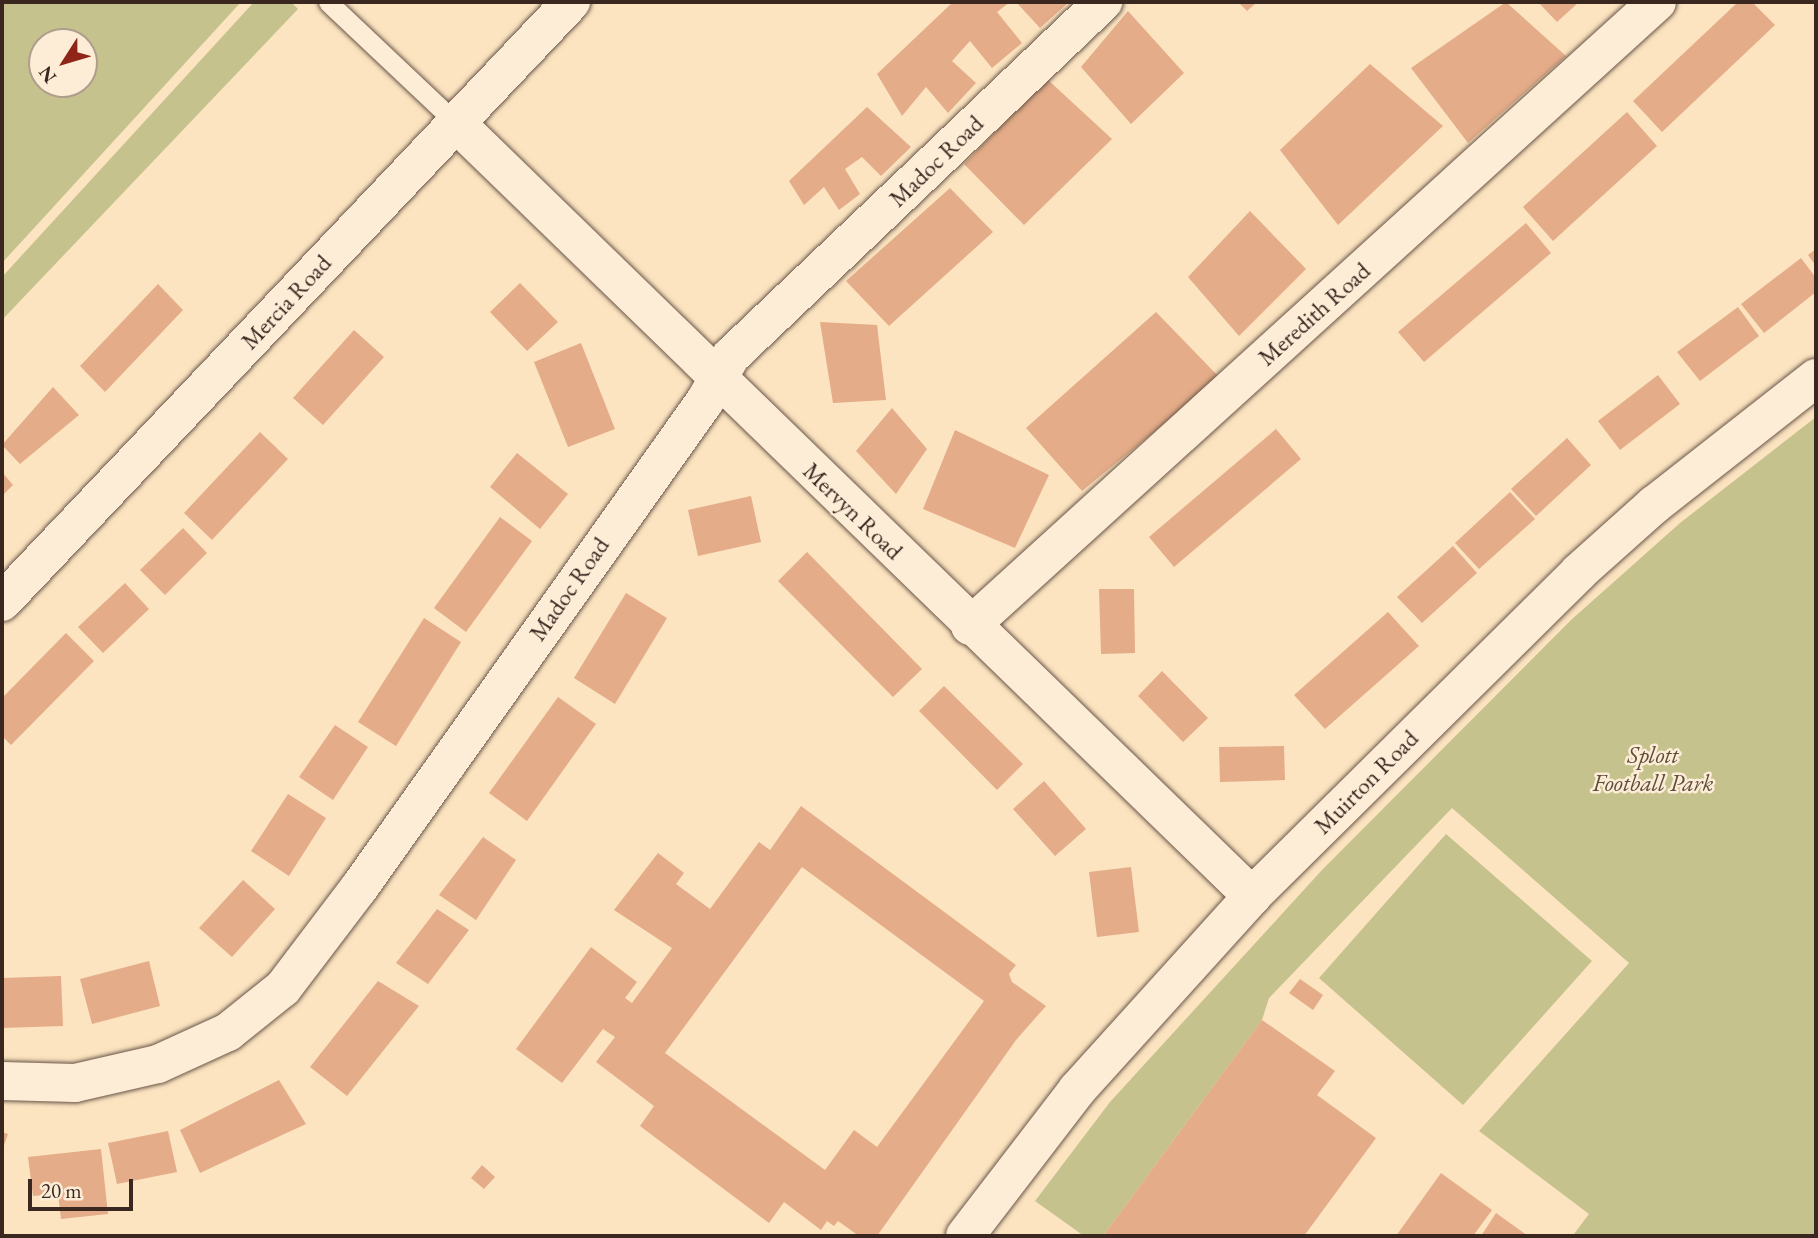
<!DOCTYPE html>
<style>
body{margin:0}
#map{position:relative;width:1818px;height:1238px;overflow:hidden;background:#fce4c1;font-family:"EB Garamond",serif}
div>[style]{position:absolute}
.green>*{inset:0;background:#c6c28e}
.building>*{inset:0;background:#e4ac88}
.roads{filter:drop-shadow(0 0 2px #6a5648) drop-shadow(0 0 2px #6a5648)}
.lane>*{height:19px;margin:-9.5px;padding:0 9.5px;transform-origin:9.5px;border-radius:9.5px;background:#fdedd7}
.street>*{height:38px;margin:-19px;padding:0 19px;transform-origin:19px;border-radius:19px;background:#fdedd7}
span{translate:-50% -50%;white-space:nowrap;text-align:center;line-height:1.15;-webkit-text-stroke:5px #fdedd7;paint-order:stroke}
.street-label{font-size:24px;color:#3a2720}
.park-label{font-size:24px;color:#5d4e3c;font-style:italic}
.frame{position:absolute;inset:0;border:4px solid #3a2720;pointer-events:none}
.north{position:absolute;left:28px;top:28px;width:70px;height:70px;box-sizing:border-box;background:#fdedd7;border:2px solid #af9e8e;border-radius:50%;rotate:233deg;font-size:19px;font-weight:700;line-height:28px;text-align:center;color:#3a2720}
.north::after{content:'';display:block;margin:auto;width:24px;height:32px;background:#8f2418;clip-path:polygon(50% 0,100% 100%,50% 72%,0 100%)}
.scale{position:absolute;left:28px;top:1179px;width:105px;height:32px;box-sizing:border-box;border:4px solid #3a2720;border-top:0;padding-left:9px;font-size:21px;line-height:24px;white-space:nowrap;color:#3a2720;-webkit-text-stroke:5px #fdedd7;paint-order:stroke}
</style>
<div id="map">
<div class="green">
<div style="clip-path:polygon(evenodd,2px 2px,241px 2px,2px 263px,2px 2px,42px 42px,84px 42px,84px 84px,42px 84px,42px 42px)"></div>
<div style="clip-path:polygon(254px 2px,291px 2px,298px 9px,2px 320px,2px 277px)"></div>
<div style="clip-path:polygon(1816px 417px,1816px 1236px,1578px 1236px,1574px 1234px,1589px 1214px,1479px 1131px,1629px 963px,1452px 808px,1269px 998px,1262px 1020px,1103px 1236px,1084px 1236px,1035px 1201px,1110px 1102px,1322px 870px,1571px 620px,1680px 523px)"></div>
<div style="clip-path:polygon(1446px 834px,1592px 961px,1463px 1105px,1319px 978px)"></div>
</div>
<div class="building">
<div style="clip-path:polygon(953px 2px,1010px 2px,997px 12px,1022px 43px,992px 68px,970px 41px,952px 61px,976px 83px,948px 113px,926px 87px,902px 116px,877px 74px)"></div>
<div style="clip-path:polygon(1016px 2px,1069px 2px,1040px 28px)"></div>
<div style="clip-path:polygon(1238px 2px,1257px 2px,1247px 11px)"></div>
<div style="clip-path:polygon(1506px 2px,1566px 56px,1468px 143px,1411px 68px)"></div>
<div style="clip-path:polygon(1538px 2px,1579px 2px,1557px 22px)"></div>
<div style="clip-path:polygon(1738px 2px,1752px 2px,1775px 25px,1662px 132px,1633px 101px)"></div>
<div style="clip-path:polygon(1128px 11px,1184px 73px,1131px 124px,1081px 67px)"></div>
<div style="clip-path:polygon(1370px 64px,1443px 126px,1338px 225px,1280px 150px)"></div>
<div style="clip-path:polygon(1047px 79px,1112px 139px,1024px 225px,964px 164px)"></div>
<div style="clip-path:polygon(867px 107px,911px 147px,881px 176px,862px 157px,845px 169px,860px 194px,839px 210px,824px 187px,804px 205px,789px 181px)"></div>
<div style="clip-path:polygon(1627px 112px,1657px 146px,1553px 241px,1523px 207px)"></div>
<div style="clip-path:polygon(950px 188px,993px 232px,889px 326px,846px 281px)"></div>
<div style="clip-path:polygon(1250px 211px,1306px 269px,1239px 336px,1188px 277px)"></div>
<div style="clip-path:polygon(1526px 223px,1551px 253px,1424px 362px,1398px 332px)"></div>
<div style="clip-path:polygon(1816px 249px,1816px 266px,1808px 255px)"></div>
<div style="clip-path:polygon(1801px 258px,1816px 278px,1816px 292px,1764px 333px,1741px 304px)"></div>
<div style="clip-path:polygon(520px 283px,558px 322px,527px 351px,490px 312px)"></div>
<div style="clip-path:polygon(158px 284px,183px 310px,105px 392px,80px 366px)"></div>
<div style="clip-path:polygon(1738px 307px,1759px 336px,1700px 381px,1677px 352px)"></div>
<div style="clip-path:polygon(1156px 312px,1220px 378px,1082px 491px,1026px 428px)"></div>
<div style="clip-path:polygon(820px 322px,877px 325px,886px 400px,833px 403px)"></div>
<div style="clip-path:polygon(354px 330px,384px 357px,323px 425px,293px 398px)"></div>
<div style="clip-path:polygon(581px 343px,615px 429px,568px 447px,534px 362px)"></div>
<div style="clip-path:polygon(1658px 375px,1680px 404px,1620px 450px,1598px 421px)"></div>
<div style="clip-path:polygon(53px 387px,79px 415px,20px 464px,2px 445px)"></div>
<div style="clip-path:polygon(892px 408px,927px 449px,896px 494px,856px 451px)"></div>
<div style="clip-path:polygon(1276px 429px,1301px 459px,1174px 567px,1149px 537px)"></div>
<div style="clip-path:polygon(955px 430px,1049px 475px,1015px 548px,923px 509px)"></div>
<div style="clip-path:polygon(260px 432px,288px 459px,212px 540px,184px 513px)"></div>
<div style="clip-path:polygon(1567px 438px,1591px 465px,1536px 516px,1511px 489px)"></div>
<div style="clip-path:polygon(517px 453px,568px 494px,540px 529px,490px 487px)"></div>
<div style="clip-path:polygon(2px 472px,13px 485px,2px 496px)"></div>
<div style="clip-path:polygon(1510px 492px,1535px 519px,1479px 569px,1455px 543px)"></div>
<div style="clip-path:polygon(751px 496px,761px 542px,698px 556px,688px 510px)"></div>
<div style="clip-path:polygon(500px 517px,532px 541px,466px 632px,434px 608px)"></div>
<div style="clip-path:polygon(183px 528px,207px 553px,165px 595px,140px 570px)"></div>
<div style="clip-path:polygon(1453px 546px,1477px 573px,1422px 623px,1397px 597px)"></div>
<div style="clip-path:polygon(807px 552px,922px 669px,893px 697px,778px 581px)"></div>
<div style="clip-path:polygon(125px 583px,149px 609px,103px 653px,78px 627px)"></div>
<div style="clip-path:polygon(1099px 589px,1134px 589px,1135px 653px,1101px 654px)"></div>
<div style="clip-path:polygon(626px 593px,667px 618px,615px 704px,574px 678px)"></div>
<div style="clip-path:polygon(1388px 612px,1419px 646px,1325px 729px,1294px 695px)"></div>
<div style="clip-path:polygon(424px 618px,461px 642px,396px 746px,358px 722px)"></div>
<div style="clip-path:polygon(66px 633px,94px 661px,11px 745px,2px 736px,2px 698px)"></div>
<div style="clip-path:polygon(1162px 671px,1208px 718px,1183px 742px,1138px 696px)"></div>
<div style="clip-path:polygon(944px 686px,1023px 764px,997px 790px,919px 711px)"></div>
<div style="clip-path:polygon(558px 697px,596px 724px,527px 821px,489px 793px)"></div>
<div style="clip-path:polygon(335px 725px,368px 747px,333px 800px,299px 777px)"></div>
<div style="clip-path:polygon(1284px 746px,1285px 780px,1220px 782px,1219px 747px)"></div>
<div style="clip-path:polygon(1044px 781px,1086px 829px,1055px 856px,1013px 809px)"></div>
<div style="clip-path:polygon(288px 794px,326px 818px,289px 876px,251px 851px)"></div>
<div style="clip-path:polygon(evenodd,801px 806px,1016px 965px,1009px 974px,1012px 982px,1046px 1006px,1016px 1040px,877px 1236px,859px 1236px,838px 1221px,834px 1226px,827px 1221px,821px 1230px,784px 1202px,769px 1223px,640px 1126px,654px 1106px,596px 1062px,615px 1037px,603px 1029px,562px 1083px,516px 1049px,591px 947px,637px 982px,625px 998px,632px 1003px,672px 948px,614px 910px,658px 853px,684px 873px,676px 884px,710px 909px,759px 842px,770px 850px,801px 806px,802px 867px,984px 1001px,877px 1147px,854px 1130px,825px 1170px,665px 1053px,802px 867px)"></div>
<div style="clip-path:polygon(483px 837px,516px 860px,476px 920px,439px 895px)"></div>
<div style="clip-path:polygon(1131px 867px,1139px 932px,1097px 937px,1089px 872px)"></div>
<div style="clip-path:polygon(243px 880px,275px 909px,232px 957px,199px 928px)"></div>
<div style="clip-path:polygon(437px 909px,469px 930px,428px 984px,396px 963px)"></div>
<div style="clip-path:polygon(149px 961px,160px 1006px,92px 1024px,80px 979px)"></div>
<div style="clip-path:polygon(61px 976px,63px 1026px,2px 1028px,2px 978px)"></div>
<div style="clip-path:polygon(1300px 979px,1323px 995px,1313px 1010px,1289px 993px)"></div>
<div style="clip-path:polygon(378px 981px,419px 1006px,347px 1096px,310px 1067px)"></div>
<div style="clip-path:polygon(1262px 1020px,1335px 1071px,1317px 1095px,1376px 1138px,1304px 1236px,1103px 1236px)"></div>
<div style="clip-path:polygon(279px 1080px,306px 1124px,200px 1173px,180px 1130px)"></div>
<div style="clip-path:polygon(168px 1131px,177px 1172px,117px 1184px,108px 1143px)"></div>
<div style="clip-path:polygon(2px 1132px,8px 1134px,2px 1151px)"></div>
<div style="clip-path:polygon(101px 1149px,108px 1214px,61px 1219px,58px 1194px,33px 1196px,28px 1157px)"></div>
<div style="clip-path:polygon(482px 1165px,495px 1177px,484px 1189px,471px 1178px)"></div>
<div style="clip-path:polygon(1441px 1173px,1492px 1210px,1473px 1236px,1396px 1236px)"></div>
<div style="clip-path:polygon(1496px 1213px,1528px 1236px,1481px 1236px)"></div>
</div>
<div class="roads">
<div class="lane">
<div style="left:328px;top:2px;width:176px;rotate:43.4deg"></div>
</div>
<div class="street">
<div style="left:456px;top:123px;width:1110px;rotate:44.16deg"></div>
<div style="left:2px;top:602px;width:827px;rotate:-46.52deg"></div>
<div style="left:970px;top:626px;width:928px;rotate:-42.25deg"></div>
<div style="left:2px;top:1081px;width:73px;rotate:1.6deg"></div>
<div style="left:75px;top:1083px;width:85px;rotate:-12.9deg"></div>
<div style="left:158px;top:1064px;width:77px;rotate:-24.6deg"></div>
<div style="left:228px;top:1032px;width:70px;rotate:-38.7deg"></div>
<div style="left:283px;top:988px;width:126px;rotate:-52.8deg"></div>
<div style="left:359px;top:888px;width:597px;rotate:-54.61deg"></div>
<div style="left:705px;top:401px;width:52px;rotate:-60deg"></div>
<div style="left:731px;top:356px;width:514px;rotate:-43.58deg"></div>
<div style="left:965px;top:1236px;width:184px;rotate:-52.5deg"></div>
<div style="left:1077px;top:1090px;width:261px;rotate:-47.9deg"></div>
<div style="left:1252px;top:896px;width:460px;rotate:-44.7deg"></div>
<div style="left:1579px;top:572px;width:101px;rotate:-41.8deg"></div>
<div style="left:1654px;top:505px;width:206px;rotate:-38.1deg"></div>
</div>
</div>
<div class="street-label">
<span style="left:936px;top:161px;rotate:-44deg">Madoc Road</span>
<span style="left:286px;top:302px;rotate:-47deg">Mercia Road</span>
<span style="left:1314px;top:314px;rotate:-42deg">Meredith Road</span>
<span style="left:853px;top:511px;rotate:44deg">Mervyn Road</span>
<span style="left:569px;top:589px;rotate:-55deg">Madoc Road</span>
<span style="left:1366px;top:782px;rotate:-45deg">Muirton Road</span>
</div>
<div class="park-label">
<span style="left:1653px;top:769px">Splott<br>Football Park</span>
</div>
<div class="frame"></div>
<div class="north">N</div>
<div class="scale">20 m</div>
</div>
